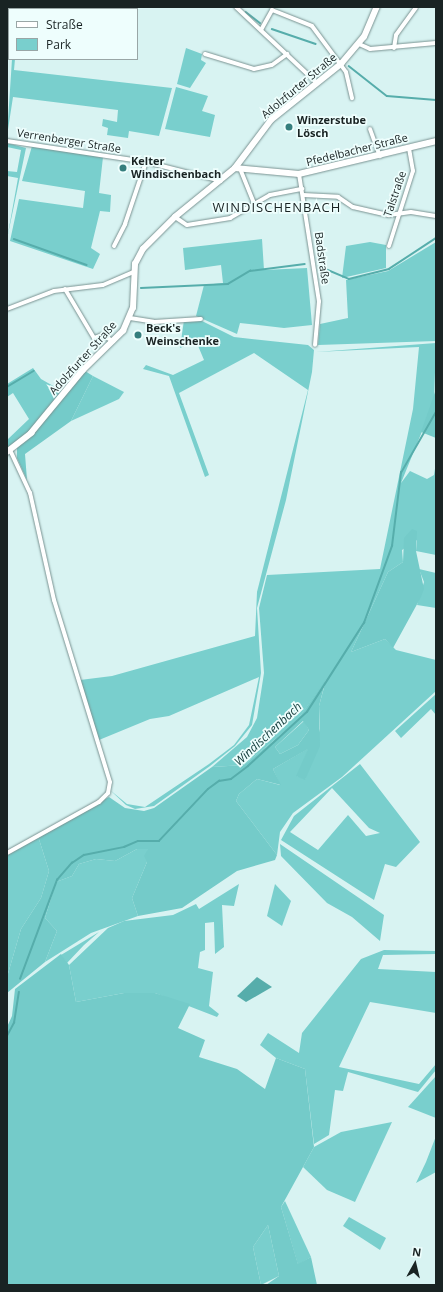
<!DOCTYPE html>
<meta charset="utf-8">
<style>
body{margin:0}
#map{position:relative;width:443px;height:1292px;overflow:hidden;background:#d8f3f2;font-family:"Open Sans",sans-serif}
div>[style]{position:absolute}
.green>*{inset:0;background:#79cfcd}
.forest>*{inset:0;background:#74cbc9}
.water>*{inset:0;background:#56adab}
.stream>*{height:1.5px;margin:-0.75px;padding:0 0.75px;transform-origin:0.75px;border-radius:0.75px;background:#56adab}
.roads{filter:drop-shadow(0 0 1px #7a9392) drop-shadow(0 0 1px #7a9392)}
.street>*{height:4px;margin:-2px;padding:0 2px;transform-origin:2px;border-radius:2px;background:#fff}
.secondary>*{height:5.5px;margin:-2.75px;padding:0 2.75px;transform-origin:2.75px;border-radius:2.75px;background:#fff}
.dots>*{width:11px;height:11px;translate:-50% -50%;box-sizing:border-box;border:2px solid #eefefd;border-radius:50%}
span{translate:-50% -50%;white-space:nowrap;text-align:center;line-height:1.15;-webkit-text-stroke:3.5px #eefefd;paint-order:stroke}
.street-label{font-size:11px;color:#192323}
.poi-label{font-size:11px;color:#192323;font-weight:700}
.left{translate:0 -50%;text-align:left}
.water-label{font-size:12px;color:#184140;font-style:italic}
.quarter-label{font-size:13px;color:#192323;letter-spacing:1px}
.frame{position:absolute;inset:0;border:8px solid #192323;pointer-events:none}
.legend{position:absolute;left:8px;top:8px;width:130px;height:52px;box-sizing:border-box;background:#eefefd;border:1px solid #99a6a6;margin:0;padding:5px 7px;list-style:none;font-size:12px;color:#192323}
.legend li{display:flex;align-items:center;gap:8px;height:20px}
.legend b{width:20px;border:1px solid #99a6a6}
.north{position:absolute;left:395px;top:1244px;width:40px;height:40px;-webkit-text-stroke:3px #eefefd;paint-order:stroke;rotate:8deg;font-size:11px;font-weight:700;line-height:16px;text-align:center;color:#192323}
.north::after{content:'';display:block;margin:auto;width:14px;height:18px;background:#192323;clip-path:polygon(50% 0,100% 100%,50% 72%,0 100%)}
</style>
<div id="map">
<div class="green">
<div style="clip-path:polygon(186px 48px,202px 54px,201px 60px,206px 63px,190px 88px,177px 84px)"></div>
<div style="clip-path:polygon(12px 59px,15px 59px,14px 70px,172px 88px,159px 136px,129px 131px,128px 138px,107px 135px,108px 128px,102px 126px,103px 119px,117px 122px,118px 110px,13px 97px,7px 136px)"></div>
<div style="clip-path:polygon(176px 87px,208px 96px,202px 111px,215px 115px,210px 137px,165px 129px)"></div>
<div style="clip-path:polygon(7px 143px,26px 148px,7px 239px,18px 178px,7px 176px,7px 171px,17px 172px,21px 150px,7px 147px)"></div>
<div style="clip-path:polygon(32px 146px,103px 157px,99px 193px,111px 195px,110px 212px,100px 211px,91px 248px,100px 254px,93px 269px,10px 241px,19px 199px,83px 208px,85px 191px,22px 181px)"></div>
<div style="clip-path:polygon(262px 239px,264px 270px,307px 268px,312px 325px,284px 328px,240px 323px,237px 334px,196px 316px,204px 285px,223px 283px,221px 265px,185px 270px,183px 248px)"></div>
<div style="clip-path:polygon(370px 242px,386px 245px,386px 268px,342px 278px,346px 246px)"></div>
<div style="clip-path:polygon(436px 242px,436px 341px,318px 345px,320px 324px,348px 318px,346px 280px,388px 271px)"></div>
<div style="clip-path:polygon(184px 320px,200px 320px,234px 337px,308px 345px,314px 350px,312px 372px,286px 500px,257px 608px,261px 673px,252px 725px,235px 746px,210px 766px,154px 806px,135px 809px,126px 805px,110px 790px,127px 804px,145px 807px,209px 764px,234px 745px,249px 725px,259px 677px,169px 716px,150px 719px,99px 740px,80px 680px,112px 676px,255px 636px,257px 592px,308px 390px,254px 353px,179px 393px,209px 475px,205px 477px,169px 376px,143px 369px,146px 365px,173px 375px,204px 360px,196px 341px,180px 348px)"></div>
<div style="clip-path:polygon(436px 343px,434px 402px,401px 483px,410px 471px,427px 479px,434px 475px,436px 462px,436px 555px,416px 551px,417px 540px,402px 550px,403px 562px,388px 572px,351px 652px,385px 639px,396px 650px,436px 660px,436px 691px,342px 777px,293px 813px,280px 832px,277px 855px,236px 801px,239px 794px,257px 779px,280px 785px,273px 769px,309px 748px,297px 776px,305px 779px,320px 729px,319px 706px,326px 680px,296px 722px,244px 765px,212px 767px,247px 737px,257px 718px,264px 673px,259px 608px,267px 575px,380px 569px,413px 409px,419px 347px,316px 352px)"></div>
<div style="clip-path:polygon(33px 368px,41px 379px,62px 391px,28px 432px,7px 449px,7px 440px,29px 419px,13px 393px,7px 397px,7px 384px)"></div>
<div style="clip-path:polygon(93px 376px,124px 392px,119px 399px,71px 421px)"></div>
<div style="clip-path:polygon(419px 569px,436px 573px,436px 608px,417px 605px,424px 582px)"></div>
<div style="clip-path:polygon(436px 694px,436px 715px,431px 709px,401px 738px,395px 731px)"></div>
<div style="clip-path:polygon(304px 721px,309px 730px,298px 745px,280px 754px,275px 747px)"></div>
<div style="clip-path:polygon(evenodd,360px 764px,420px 842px,396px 867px,385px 864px,374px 900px,281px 840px,294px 816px,360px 764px,332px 788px,369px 828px,380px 833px,366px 836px,348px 815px,318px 850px,290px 832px,332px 788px)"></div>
<div style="clip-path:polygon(38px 836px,49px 871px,41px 898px,21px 929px,7px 977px,7px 855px)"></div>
<div style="clip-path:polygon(280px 844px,384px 915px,380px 941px,352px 917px,327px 903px,281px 856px)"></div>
<div style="clip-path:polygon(137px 849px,148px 849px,147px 862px,132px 898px,138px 916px,91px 933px,45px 962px,57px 931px,45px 918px,56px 882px,72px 876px,79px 864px,96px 859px,115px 861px)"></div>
<div style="clip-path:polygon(239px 884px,234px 906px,222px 905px,224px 947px,215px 954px,214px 922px,205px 923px,205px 950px,200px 952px,198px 968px,213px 972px,209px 1006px,219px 1014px,217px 1017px,155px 993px,124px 993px,76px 1002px,69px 965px,108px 928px,124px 921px,173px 915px,196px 904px,199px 909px)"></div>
<div style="clip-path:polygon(275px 884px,291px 901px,282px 926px,267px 916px)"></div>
<div style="clip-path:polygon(99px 932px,84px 945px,67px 963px,61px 955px)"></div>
<div style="clip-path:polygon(384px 950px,436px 951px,436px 954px,383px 955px,378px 969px,436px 972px,436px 1013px,370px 1002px,339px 1067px,419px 1084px,436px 1064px,436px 1070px,418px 1092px,348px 1072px,343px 1091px,335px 1090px,329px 1135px,314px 1144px,305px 1069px,276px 1058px,260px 1045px,268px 1033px,299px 1053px,302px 1033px,361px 959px)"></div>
<div style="clip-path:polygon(436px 1076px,436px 1118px,408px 1107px)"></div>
<div style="clip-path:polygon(392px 1122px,355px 1202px,327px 1190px,303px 1167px,314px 1147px,341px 1132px)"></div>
<div style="clip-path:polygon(436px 1136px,436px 1172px,416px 1183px,426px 1162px)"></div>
<div style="clip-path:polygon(285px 1201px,311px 1257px,298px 1265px,281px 1207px)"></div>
<div style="clip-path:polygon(349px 1217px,386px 1238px,380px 1250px,343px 1226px)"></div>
<div style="clip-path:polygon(268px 1225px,279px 1276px,261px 1285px,253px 1247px)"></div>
</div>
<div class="forest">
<div style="clip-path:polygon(85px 371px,93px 376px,71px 421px,25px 454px,27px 480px,17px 458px,17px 448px)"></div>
<div style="clip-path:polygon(436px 389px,436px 438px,421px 432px)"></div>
<div style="clip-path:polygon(412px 529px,417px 531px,416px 551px,424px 589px,421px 597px,393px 648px,385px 639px,351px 652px,388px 572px,403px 562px,404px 538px)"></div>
<div style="clip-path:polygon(evenodd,326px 679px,319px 706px,320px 746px,305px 780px,296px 776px,308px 749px,273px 769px,281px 785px,257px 779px,239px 794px,236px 801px,277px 855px,275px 860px,237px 871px,182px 908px,138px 916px,132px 898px,147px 862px,144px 856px,148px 849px,137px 849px,115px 861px,96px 859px,79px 864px,72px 876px,56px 882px,45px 918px,57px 931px,45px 962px,7px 993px,7px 977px,21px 929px,41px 898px,49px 871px,38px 836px,109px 797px,125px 808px,144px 811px,154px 808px,212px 767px,244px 765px,296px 722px,326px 679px,303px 721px,309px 730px,298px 745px,280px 754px,275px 747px,303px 721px)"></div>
<div style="clip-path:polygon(61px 954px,69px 965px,76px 1002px,124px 993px,155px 993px,190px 1004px,178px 1028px,205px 1040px,199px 1057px,237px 1069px,265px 1089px,276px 1058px,305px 1069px,314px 1147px,281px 1207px,298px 1264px,311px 1257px,317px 1285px,266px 1285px,279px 1276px,268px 1225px,253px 1247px,261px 1285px,7px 1285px,7px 1027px,12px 1016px,15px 989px)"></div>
</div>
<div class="water">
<div style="clip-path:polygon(257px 977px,272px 987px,246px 1002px,237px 996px)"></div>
</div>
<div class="stream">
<div style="left:246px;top:12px;width:18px;rotate:38deg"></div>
<div style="left:272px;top:29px;width:46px;rotate:18.8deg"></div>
<div style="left:349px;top:66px;width:48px;rotate:38.3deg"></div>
<div style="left:387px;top:96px;width:49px;rotate:4.7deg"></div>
<div style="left:14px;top:239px;width:77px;rotate:19.6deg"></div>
<div style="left:321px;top:267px;width:30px;rotate:23deg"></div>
<div style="left:349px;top:279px;width:41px;rotate:-14deg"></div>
<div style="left:389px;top:269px;width:56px;rotate:-33.4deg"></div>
<div style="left:141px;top:288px;width:87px;rotate:-2.6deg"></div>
<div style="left:228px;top:284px;width:26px;rotate:-31deg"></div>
<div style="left:250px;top:271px;width:55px;rotate:-7.3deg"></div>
<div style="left:7px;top:387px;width:31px;rotate:-31deg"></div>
<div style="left:20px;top:979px;width:106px;rotate:-69.5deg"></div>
<div style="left:57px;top:880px;width:23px;rotate:-49deg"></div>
<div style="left:72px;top:863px;width:14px;rotate:-34deg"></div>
<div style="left:84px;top:855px;width:41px;rotate:-11.3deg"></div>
<div style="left:124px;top:847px;width:15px;rotate:-23deg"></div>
<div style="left:138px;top:841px;width:21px"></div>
<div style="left:159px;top:841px;width:71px;rotate:-46.7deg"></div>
<div style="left:208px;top:789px;width:14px;rotate:-36deg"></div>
<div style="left:219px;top:781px;width:12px;rotate:-9deg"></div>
<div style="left:231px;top:779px;width:21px;rotate:-37deg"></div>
<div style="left:248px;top:766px;width:80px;rotate:-42.5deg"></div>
<div style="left:307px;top:712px;width:106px;rotate:-57.4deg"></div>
<div style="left:364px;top:623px;width:82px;rotate:-70deg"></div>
<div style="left:392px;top:546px;width:74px;rotate:-83deg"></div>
<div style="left:401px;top:473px;width:70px;rotate:-60.2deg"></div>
<div style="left:7px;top:1036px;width:15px;rotate:-62deg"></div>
<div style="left:14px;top:1023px;width:31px;rotate:-81deg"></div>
</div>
<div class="roads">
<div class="street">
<div style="left:236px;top:7px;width:111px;rotate:43.2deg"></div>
<div style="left:261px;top:30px;width:23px;rotate:-61deg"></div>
<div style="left:272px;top:10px;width:43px;rotate:21.8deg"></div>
<div style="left:312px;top:26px;width:57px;rotate:53.5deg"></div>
<div style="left:346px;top:72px;width:27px;rotate:77deg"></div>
<div style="left:359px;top:44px;width:12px;rotate:24deg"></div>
<div style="left:370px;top:49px;width:66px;rotate:-5.2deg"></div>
<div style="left:394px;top:48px;width:13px;rotate:-81deg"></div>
<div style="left:396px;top:35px;width:34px;rotate:-54deg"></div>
<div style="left:205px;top:54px;width:51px;rotate:17deg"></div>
<div style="left:254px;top:69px;width:18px;rotate:-13deg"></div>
<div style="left:272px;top:65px;width:19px;rotate:-36deg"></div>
<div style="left:370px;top:129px;width:29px;rotate:70deg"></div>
<div style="left:7px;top:141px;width:141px;rotate:8.6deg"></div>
<div style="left:146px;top:162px;width:77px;rotate:14.2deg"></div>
<div style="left:241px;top:171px;width:35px;rotate:68deg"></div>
<div style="left:299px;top:174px;width:129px;rotate:81.1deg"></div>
<div style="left:319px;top:301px;width:44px;rotate:95.2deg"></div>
<div style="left:303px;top:195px;width:35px;rotate:3deg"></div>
<div style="left:338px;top:197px;width:18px;rotate:34deg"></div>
<div style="left:353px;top:207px;width:37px;rotate:13deg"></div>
<div style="left:389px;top:215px;width:22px;rotate:-8deg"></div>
<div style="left:411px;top:212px;width:25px;rotate:9deg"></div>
<div style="left:175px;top:217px;width:14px;rotate:34deg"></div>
<div style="left:187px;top:225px;width:44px;rotate:-9.2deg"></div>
<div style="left:230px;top:218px;width:46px;rotate:-29.9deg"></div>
<div style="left:270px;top:195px;width:33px;rotate:-11deg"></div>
<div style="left:114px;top:246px;width:25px;rotate:-63deg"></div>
<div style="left:125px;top:224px;width:65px;rotate:-71.3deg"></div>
<div style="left:389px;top:246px;width:79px;rotate:-72.3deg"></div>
<div style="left:413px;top:171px;width:23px;rotate:-100deg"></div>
<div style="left:65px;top:289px;width:57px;rotate:59.4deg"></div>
<div style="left:94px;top:338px;width:9px;rotate:-21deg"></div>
<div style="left:102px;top:335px;width:13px;rotate:29deg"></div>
<div style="left:7px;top:309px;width:50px;rotate:-21deg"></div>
<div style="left:54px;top:291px;width:49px;rotate:-7deg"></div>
<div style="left:103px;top:285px;width:34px;rotate:-23deg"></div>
<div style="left:130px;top:318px;width:24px;rotate:9deg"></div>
<div style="left:154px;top:322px;width:47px;rotate:-3.7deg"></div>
<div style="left:7px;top:853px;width:105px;rotate:-29deg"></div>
<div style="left:99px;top:802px;width:13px;rotate:-45deg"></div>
<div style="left:108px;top:793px;width:11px;rotate:-80deg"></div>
<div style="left:110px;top:782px;width:190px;rotate:-107.1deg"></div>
<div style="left:54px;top:600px;width:110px;rotate:-102.6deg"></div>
<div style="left:30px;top:493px;width:47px;rotate:-114.9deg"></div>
</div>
<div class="secondary">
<div style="left:235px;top:168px;width:64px;rotate:5.4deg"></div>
<div style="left:299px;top:174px;width:141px;rotate:-13.5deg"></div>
<div style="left:7px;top:452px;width:31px;rotate:-38deg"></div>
<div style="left:31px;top:433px;width:82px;rotate:-50.5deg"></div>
<div style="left:83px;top:370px;width:56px;rotate:-44.3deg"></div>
<div style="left:123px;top:331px;width:25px;rotate:-67deg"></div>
<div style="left:133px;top:308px;width:44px;rotate:-87.4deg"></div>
<div style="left:135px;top:264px;width:17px;rotate:-62deg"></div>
<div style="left:143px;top:249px;width:45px;rotate:-45deg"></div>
<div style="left:175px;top:217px;width:77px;rotate:-39.2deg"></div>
<div style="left:235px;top:168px;width:60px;rotate:-53.1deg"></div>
<div style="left:271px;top:120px;width:90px;rotate:-38.7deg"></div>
<div style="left:341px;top:64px;width:35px;rotate:-50deg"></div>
<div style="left:364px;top:37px;width:33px;rotate:-67deg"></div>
</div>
</div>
<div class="dots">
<div style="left:289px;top:127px;background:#357e7d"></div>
<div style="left:123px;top:168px;background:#357e7d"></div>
<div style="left:138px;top:335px;background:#357e7d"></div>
</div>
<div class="street-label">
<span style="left:299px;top:86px;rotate:-40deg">Adolzfurter Straße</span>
<span style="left:69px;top:141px;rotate:9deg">Verrenberger Straße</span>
<span style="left:357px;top:150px;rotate:-14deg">Pfedelbacher Straße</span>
<span style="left:395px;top:194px;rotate:-71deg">Talstraße</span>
<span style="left:322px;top:258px;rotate:82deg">Badstraße</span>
<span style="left:83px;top:358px;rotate:-48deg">Adolzfurter Straße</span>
</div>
<div class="poi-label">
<span class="left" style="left:297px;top:127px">Winzerstube<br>Lösch</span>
<span class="left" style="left:131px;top:168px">Kelter<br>Windischenbach</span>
<span class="left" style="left:146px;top:335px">Beck's<br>Weinschenke</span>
</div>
<div class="water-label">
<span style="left:268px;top:734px;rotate:-43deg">Windischenbach</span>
</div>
<div class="quarter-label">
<span style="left:277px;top:207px">WINDISCHENBACH</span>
</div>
<div class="frame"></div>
<ul class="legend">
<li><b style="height:5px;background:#fff"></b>Straße</li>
<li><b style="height:11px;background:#79cfcd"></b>Park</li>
</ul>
<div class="north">N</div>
</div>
